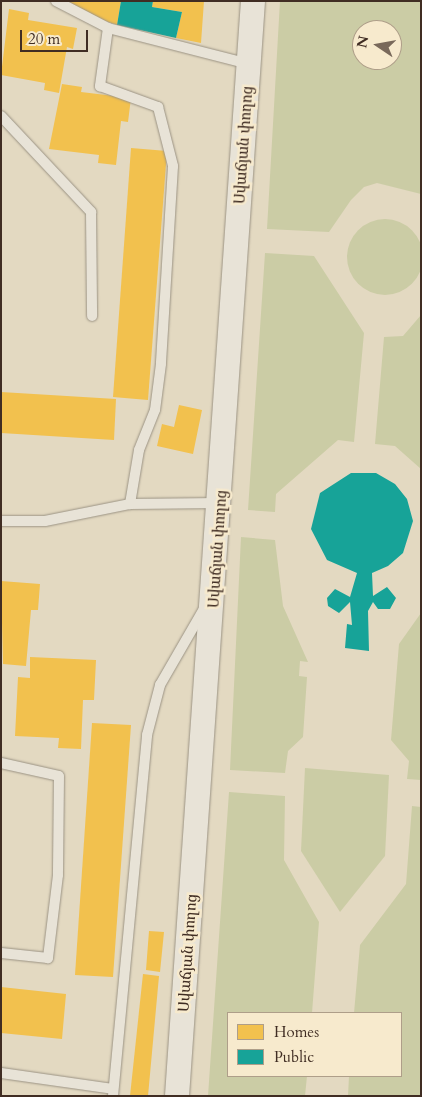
<!DOCTYPE html>
<meta charset="utf-8">
<style>
body{margin:0}
#map{position:relative;width:422px;height:1097px;overflow:hidden;background:#e3d9c1;font-family:Cardo,"Noto Serif Armenian",serif}
div>[style]{position:absolute}
.green>*{inset:0;background:#cbcca5}
.round{border-radius:50%}
.homes>*{inset:0;background:#f2c14e}
.public>*{inset:0;background:#17a398}
.roads{filter:drop-shadow(0 0 1px #9b9384) drop-shadow(0 0 1px #9b9384)}
.service>*{height:10px;margin:-5px;padding:0 5px;transform-origin:5px;border-radius:5px;background:#e8e3d7}
.tertiary>*{height:24px;margin:-12px;padding:0 12px;transform-origin:12px;border-radius:12px;background:#e8e3d7}
span{translate:-50% -50%;white-space:nowrap;text-align:center;line-height:1.15;-webkit-text-stroke:5px #f7eacd;paint-order:stroke}
.street-label{font-size:15px;color:#402d23}
.frame{position:absolute;inset:0;border:2px solid #402d23;pointer-events:none}
.legend{position:absolute;left:227px;top:1012px;width:175px;height:65px;box-sizing:border-box;background:#f7eacd;border:1px solid #ae9e89;margin:0;padding:6px 9px;list-style:none;font-size:15px;color:#402d23}
.legend li{display:flex;align-items:center;gap:10px;height:25px}
.legend b{width:25px;border:1px solid #ae9e89}
.north{position:absolute;left:352px;top:20px;width:50px;height:50px;box-sizing:border-box;background:#f7eacd;border:1px solid #ae9e89;border-radius:50%;rotate:282deg;font-size:14px;font-weight:700;line-height:20px;text-align:center;color:#402d23}
.north::after{content:'';display:block;margin:auto;width:18px;height:22px;background:#79695a;clip-path:polygon(50% 0,100% 100%,50% 72%,0 100%)}
.scale{position:absolute;left:20px;top:30px;width:68px;height:22px;box-sizing:border-box;border:2px solid #402d23;border-top:0;padding-left:6px;font-size:15px;line-height:18px;white-space:nowrap;color:#402d23;-webkit-text-stroke:4px #f7eacd;paint-order:stroke}
</style>
<div id="map">
<div class="green">
<div style="clip-path:polygon(evenodd,280px 1px,421px 1px,421px 194px,377px 183px,364px 187px,351px 200px,329px 232px,267px 229px,280px 1px,362px 30px,392px 30px,392px 60px,362px 60px,362px 30px)"></div>
<div class="round" style="left:347px;top:219px;width:76px;height:76px"></div>
<div style="clip-path:polygon(265px 253px,314px 256px,364px 333px,354px 442px,338px 440px,276px 494px,275px 512px,248px 510px)"></div>
<div style="clip-path:polygon(421px 315px,421px 469px,395px 446px,375px 444px,384px 337px,403px 336px)"></div>
<div style="clip-path:polygon(241px 537px,275px 540px,283px 606px,308px 662px,300px 661px,299px 676px,307px 677px,303px 737px,288px 751px,285px 773px,230px 770px)"></div>
<div style="clip-path:polygon(421px 613px,421px 780px,407px 779px,409px 761px,391px 740px,399px 644px)"></div>
<div style="clip-path:polygon(305px 768px,389px 775px,385px 856px,340px 912px,301px 851px)"></div>
<div style="clip-path:polygon(229px 792px,285px 796px,284px 860px,319px 922px,312px 1013px,228px 1013px,228px 1076px,307px 1076px,305px 1096px,208px 1096px)"></div>
<div style="clip-path:polygon(412px 806px,421px 807px,421px 1096px,348px 1096px,349px 1076px,401px 1076px,401px 1013px,354px 1013px,360px 945px,406px 884px)"></div>
</div>
<div class="homes">
<div style="clip-path:polygon(64px 1px,121px 1px,117px 25px,76px 11px)"></div>
<div style="clip-path:polygon(153px 1px,204px 1px,201px 43px,176px 38px,182px 12px,152px 7px)"></div>
<div style="clip-path:polygon(9px 9px,29px 13px,28px 20px,77px 28px,73px 49px,67px 47px,59px 93px,44px 90px,45px 83px,1px 75px)"></div>
<div style="clip-path:polygon(62px 84px,82px 87px,81px 92px,131px 98px,128px 122px,121px 121px,116px 165px,98px 163px,99px 155px,49px 149px)"></div>
<div style="clip-path:polygon(131px 148px,167px 151px,148px 400px,113px 397px)"></div>
<div style="clip-path:polygon(1px 392px,116px 399px,114px 440px,1px 433px)"></div>
<div style="clip-path:polygon(179px 405px,202px 410px,193px 454px,157px 446px,162px 424px,174px 427px)"></div>
<div style="clip-path:polygon(1px 581px,40px 584px,38px 610px,31px 610px,26px 666px,3px 664px)"></div>
<div style="clip-path:polygon(30px 657px,96px 660px,94px 700px,83px 700px,81px 749px,58px 748px,59px 738px,15px 736px,18px 677px,30px 678px)"></div>
<div style="clip-path:polygon(92px 723px,131px 725px,113px 977px,75px 975px)"></div>
<div style="clip-path:polygon(149px 931px,164px 932px,160px 972px,146px 970px)"></div>
<div style="clip-path:polygon(143px 974px,159px 976px,148px 1096px,130px 1096px)"></div>
<div style="clip-path:polygon(1px 987px,66px 994px,62px 1039px,1px 1033px)"></div>
</div>
<div class="public">
<div style="clip-path:polygon(121px 1px,153px 1px,152px 7px,182px 12px,176px 38px,117px 25px)"></div>
<div style="clip-path:polygon(351px 473px,376px 473px,395px 484px,407px 499px,413px 521px,403px 553px,388px 566px,372px 573px,373px 596px,387px 587px,396px 598px,390px 609px,378px 609px,373px 602px,368px 611px,369px 651px,345px 648px,347px 624px,352px 625px,350px 602px,339px 613px,328px 606px,327px 598px,335px 589px,350px 597px,357px 573px,327px 560px,311px 529px,320px 493px)"></div>
</div>
<div class="roads">
<div class="service">
<div style="left:56px;top:1px;width:59px;rotate:27.4deg"></div>
<div style="left:108px;top:28px;width:146px;rotate:14.3deg"></div>
<div style="left:108px;top:28px;width:59px;rotate:97.9deg"></div>
<div style="left:100px;top:86px;width:62px;rotate:19.9deg"></div>
<div style="left:158px;top:107px;width:61px;rotate:75.7deg"></div>
<div style="left:173px;top:166px;width:198px;rotate:93.5deg"></div>
<div style="left:161px;top:364px;width:46px;rotate:97.4deg"></div>
<div style="left:155px;top:410px;width:43px;rotate:111.8deg"></div>
<div style="left:139px;top:450px;width:55px;rotate:99.5deg"></div>
<div style="left:1px;top:116px;width:132px;rotate:46.8deg"></div>
<div style="left:91px;top:212px;width:104px;rotate:89.4deg"></div>
<div style="left:1px;top:521px;width:44px"></div>
<div style="left:45px;top:521px;width:87px;rotate:-11.3deg"></div>
<div style="left:130px;top:504px;width:89px;rotate:-0.6deg"></div>
<div style="left:1px;top:763px;width:59px;rotate:12.6deg"></div>
<div style="left:59px;top:776px;width:99px;rotate:90.6deg"></div>
<div style="left:58px;top:875px;width:84px;rotate:96.9deg"></div>
<div style="left:48px;top:958px;width:47px;rotate:-173.9deg"></div>
<div style="left:1px;top:1073px;width:113px;rotate:8.1deg"></div>
<div style="left:113px;top:1096px;width:363px;rotate:-84.6deg"></div>
<div style="left:147px;top:735px;width:52px;rotate:-75.4deg"></div>
<div style="left:160px;top:685px;width:90px;rotate:-60deg"></div>
</div>
<div class="tertiary">
<div style="left:177px;top:1096px;width:1098px;rotate:-86.03deg"></div>
</div>
</div>
<div class="street-label">
<span style="left:244px;top:145px;rotate:-86deg">Սվաճյան փողոց</span>
<span style="left:218px;top:549px;rotate:-86deg">Սվաճյան փողոց</span>
<span style="left:188px;top:953px;rotate:-86deg">Սվաճյան փողոց</span>
</div>
<div class="frame"></div>
<ul class="legend">
<li><b style="height:14px;background:#f2c14e"></b>Homes</li>
<li><b style="height:14px;background:#17a398"></b>Public</li>
</ul>
<div class="north">N</div>
<div class="scale">20 m</div>
</div>
